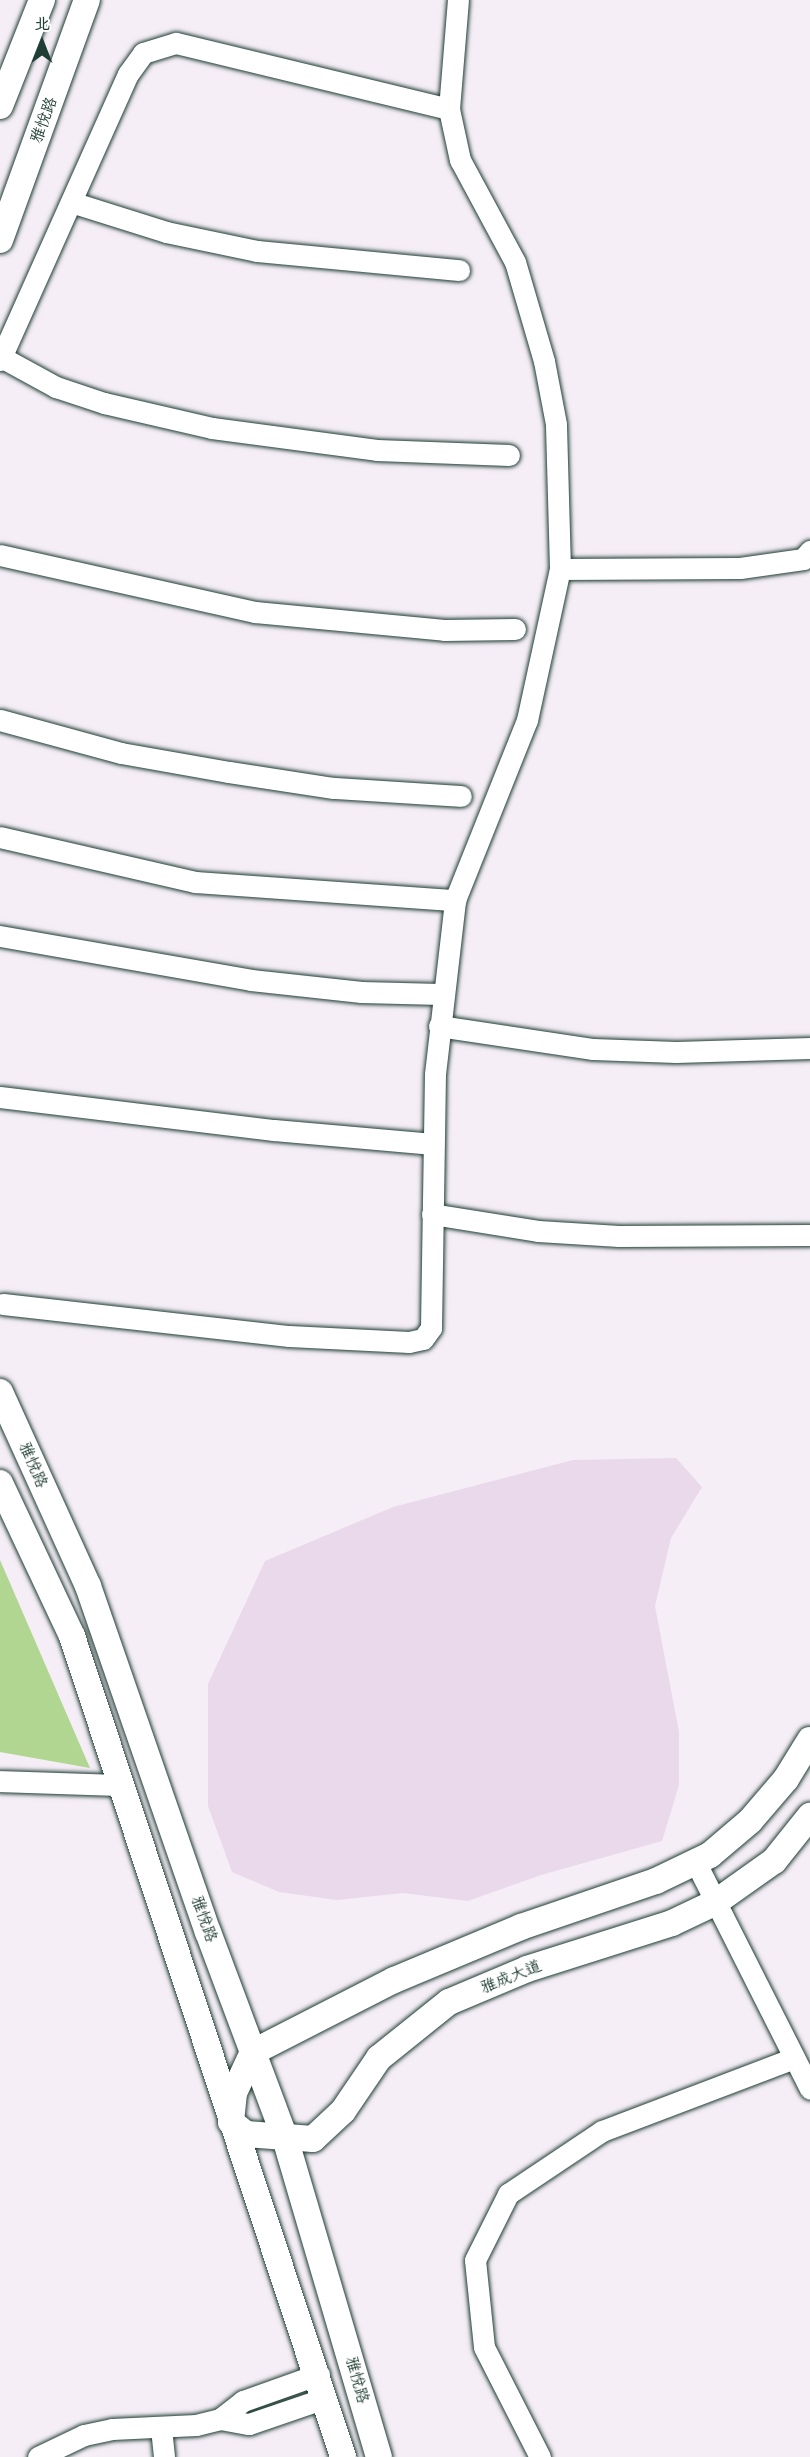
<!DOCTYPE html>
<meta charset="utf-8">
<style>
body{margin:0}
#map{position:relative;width:810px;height:2457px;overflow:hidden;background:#f5eef6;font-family:"Shantell Sans","LXGW WenKai TC",sans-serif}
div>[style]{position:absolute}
.built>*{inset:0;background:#e9d9eb}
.green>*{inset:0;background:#b0d691}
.roads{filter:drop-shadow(0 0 2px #1f3d34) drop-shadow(0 0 2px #1f3d34)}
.minor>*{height:21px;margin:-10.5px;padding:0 10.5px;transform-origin:10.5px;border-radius:10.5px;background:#fff}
.tertiary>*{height:26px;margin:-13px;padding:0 13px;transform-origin:13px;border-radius:13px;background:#fff}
span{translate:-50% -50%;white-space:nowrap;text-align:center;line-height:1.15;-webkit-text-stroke:6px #fff;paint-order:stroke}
.street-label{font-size:16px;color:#1f3d34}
.north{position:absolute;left:12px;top:12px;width:60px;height:60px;-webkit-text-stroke:4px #fff;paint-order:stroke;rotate:0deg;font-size:16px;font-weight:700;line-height:24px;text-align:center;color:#1f3d34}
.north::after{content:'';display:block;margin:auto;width:21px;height:27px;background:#1f3d34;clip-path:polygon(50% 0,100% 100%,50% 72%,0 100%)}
</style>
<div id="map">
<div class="built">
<div style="clip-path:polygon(676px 1458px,702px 1487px,671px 1538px,655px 1606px,679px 1732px,679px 1785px,662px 1841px,541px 1875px,468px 1901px,403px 1893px,337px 1900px,279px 1892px,232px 1872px,208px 1806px,208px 1684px,265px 1561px,393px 1507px,573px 1460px)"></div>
</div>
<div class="green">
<div style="clip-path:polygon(0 1560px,90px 1768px,0 1752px)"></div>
</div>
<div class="roads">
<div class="minor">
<div style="left:71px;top:202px;width:100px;rotate:17.5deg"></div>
<div style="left:166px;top:232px;width:93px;rotate:11.8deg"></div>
<div style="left:257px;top:251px;width:203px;rotate:5.4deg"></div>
<div style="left:1px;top:357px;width:63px;rotate:28.6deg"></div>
<div style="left:56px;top:387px;width:51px;rotate:18.4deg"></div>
<div style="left:104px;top:403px;width:111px;rotate:13deg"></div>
<div style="left:212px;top:428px;width:166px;rotate:7.6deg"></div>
<div style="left:377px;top:450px;width:132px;rotate:2.2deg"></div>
<div style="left:0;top:360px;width:313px;rotate:-65.9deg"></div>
<div style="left:128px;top:74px;width:26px;rotate:-54deg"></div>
<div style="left:143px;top:53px;width:34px;rotate:-17deg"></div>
<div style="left:176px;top:43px;width:281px;rotate:13.6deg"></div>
<div style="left:0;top:555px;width:261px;rotate:12.6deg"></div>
<div style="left:255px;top:612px;width:190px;rotate:5.4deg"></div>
<div style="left:444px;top:630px;width:71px;rotate:-0.8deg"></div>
<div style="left:560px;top:569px;width:180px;rotate:-0.3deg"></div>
<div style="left:740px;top:568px;width:64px;rotate:-8.1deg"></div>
<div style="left:803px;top:559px;width:11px;rotate:-49deg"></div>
<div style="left:0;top:720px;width:125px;rotate:15.3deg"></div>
<div style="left:121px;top:753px;width:110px;rotate:10deg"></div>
<div style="left:229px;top:772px;width:106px;rotate:8.7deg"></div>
<div style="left:334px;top:788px;width:127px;rotate:3.6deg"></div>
<div style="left:0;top:837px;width:200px;rotate:13deg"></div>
<div style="left:195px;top:882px;width:261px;rotate:4deg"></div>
<div style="left:0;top:936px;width:255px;rotate:9.9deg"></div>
<div style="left:251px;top:980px;width:111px;rotate:6.2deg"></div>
<div style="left:361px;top:992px;width:80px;rotate:1.4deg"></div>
<div style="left:439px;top:1026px;width:156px;rotate:8.5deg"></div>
<div style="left:593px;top:1049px;width:83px;rotate:2.1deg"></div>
<div style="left:676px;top:1052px;width:134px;rotate:-1.7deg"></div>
<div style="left:0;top:1097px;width:276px;rotate:6.9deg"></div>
<div style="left:274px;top:1130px;width:160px;rotate:5deg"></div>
<div style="left:432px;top:1214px;width:107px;rotate:9.1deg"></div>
<div style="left:538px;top:1231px;width:81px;rotate:3.5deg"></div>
<div style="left:619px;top:1236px;width:191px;rotate:-0.3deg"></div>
<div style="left:3px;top:1304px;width:288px;rotate:6.4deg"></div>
<div style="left:289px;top:1336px;width:120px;rotate:2.9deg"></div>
<div style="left:409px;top:1342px;width:14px;rotate:-12deg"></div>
<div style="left:423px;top:1339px;width:14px;rotate:-54deg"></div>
<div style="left:431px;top:1328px;width:254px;rotate:-89.1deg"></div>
<div style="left:435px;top:1074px;width:175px;rotate:-83.4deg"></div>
<div style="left:455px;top:900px;width:194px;rotate:-68.2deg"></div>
<div style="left:527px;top:720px;width:155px;rotate:-77.7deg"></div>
<div style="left:560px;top:569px;width:145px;rotate:-91.6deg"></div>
<div style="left:556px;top:424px;width:64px;rotate:-100.8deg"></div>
<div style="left:544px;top:361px;width:103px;rotate:-106.3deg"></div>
<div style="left:515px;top:262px;width:116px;rotate:-118.3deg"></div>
<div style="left:460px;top:160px;width:52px;rotate:-102.2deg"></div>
<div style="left:449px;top:109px;width:109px;rotate:-85.3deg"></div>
<div style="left:0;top:1781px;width:123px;rotate:1.9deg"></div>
<div style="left:695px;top:1861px;width:255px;rotate:63.2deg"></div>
<div style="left:319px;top:2374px;width:81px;rotate:160.4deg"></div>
<div style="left:243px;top:2401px;width:29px;rotate:142deg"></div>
<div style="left:220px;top:2419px;width:29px;rotate:10deg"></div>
<div style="left:249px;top:2424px;width:80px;rotate:-18.9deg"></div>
<div style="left:161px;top:2428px;width:29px;rotate:84deg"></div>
<div style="left:38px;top:2457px;width:51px;rotate:-25.6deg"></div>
<div style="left:84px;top:2435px;width:29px;rotate:-12deg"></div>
<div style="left:112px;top:2429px;width:84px;rotate:-2.7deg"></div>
<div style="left:196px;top:2425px;width:25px;rotate:-14deg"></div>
<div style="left:540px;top:2457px;width:123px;rotate:-117deg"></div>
<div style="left:484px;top:2347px;width:87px;rotate:-95.9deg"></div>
<div style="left:475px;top:2260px;width:74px;rotate:-63.4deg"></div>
<div style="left:508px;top:2194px;width:113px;rotate:-33.8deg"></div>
<div style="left:602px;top:2131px;width:203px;rotate:-20.8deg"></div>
</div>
<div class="tertiary">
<div style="left:0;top:106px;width:114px;rotate:-68.4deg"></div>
<div style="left:0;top:240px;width:255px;rotate:-70.1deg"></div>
<div style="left:0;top:1392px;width:213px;rotate:65.6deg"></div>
<div style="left:88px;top:1586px;width:366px;rotate:70.9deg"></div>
<div style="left:208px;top:1932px;width:220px;rotate:69.5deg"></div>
<div style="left:285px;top:2138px;width:333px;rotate:73.6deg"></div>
<div style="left:0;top:1483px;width:169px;rotate:64.8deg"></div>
<div style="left:72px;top:1636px;width:865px;rotate:71.73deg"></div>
<div style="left:810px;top:1740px;width:46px;rotate:121.6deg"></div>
<div style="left:786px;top:1779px;width:55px;rotate:130.6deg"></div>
<div style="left:750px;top:1821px;width:52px;rotate:139.6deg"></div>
<div style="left:710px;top:1855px;width:60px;rotate:154.3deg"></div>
<div style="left:656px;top:1881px;width:143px;rotate:161.2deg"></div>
<div style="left:521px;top:1927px;width:138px;rotate:157.3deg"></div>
<div style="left:394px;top:1980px;width:158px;rotate:152.9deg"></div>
<div style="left:253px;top:2052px;width:45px;rotate:114.9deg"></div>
<div style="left:234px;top:2093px;width:29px;rotate:96deg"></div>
<div style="left:231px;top:2122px;width:19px;rotate:39deg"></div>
<div style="left:246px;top:2134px;width:67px;rotate:4.3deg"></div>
<div style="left:313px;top:2139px;width:41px;rotate:-43deg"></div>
<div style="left:343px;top:2111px;width:64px;rotate:-55.8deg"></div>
<div style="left:379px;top:2058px;width:90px;rotate:-38.7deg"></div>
<div style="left:449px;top:2002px;width:85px;rotate:-22.9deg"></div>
<div style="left:527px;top:1969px;width:152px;rotate:-17.6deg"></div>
<div style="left:672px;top:1923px;width:49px;rotate:-25.5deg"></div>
<div style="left:716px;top:1902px;width:71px;rotate:-35.3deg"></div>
<div style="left:774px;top:1861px;width:58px;rotate:-51.3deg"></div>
</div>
</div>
<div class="street-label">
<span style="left:44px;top:120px;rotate:-70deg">雅悦路</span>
<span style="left:33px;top:1465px;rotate:66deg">雅悦路</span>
<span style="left:204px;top:1919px;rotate:70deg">雅悦路</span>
<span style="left:511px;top:1977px;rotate:-22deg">雅成大道</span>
<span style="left:357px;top:2380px;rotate:74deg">雅悦路</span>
</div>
<div class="north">北</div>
</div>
